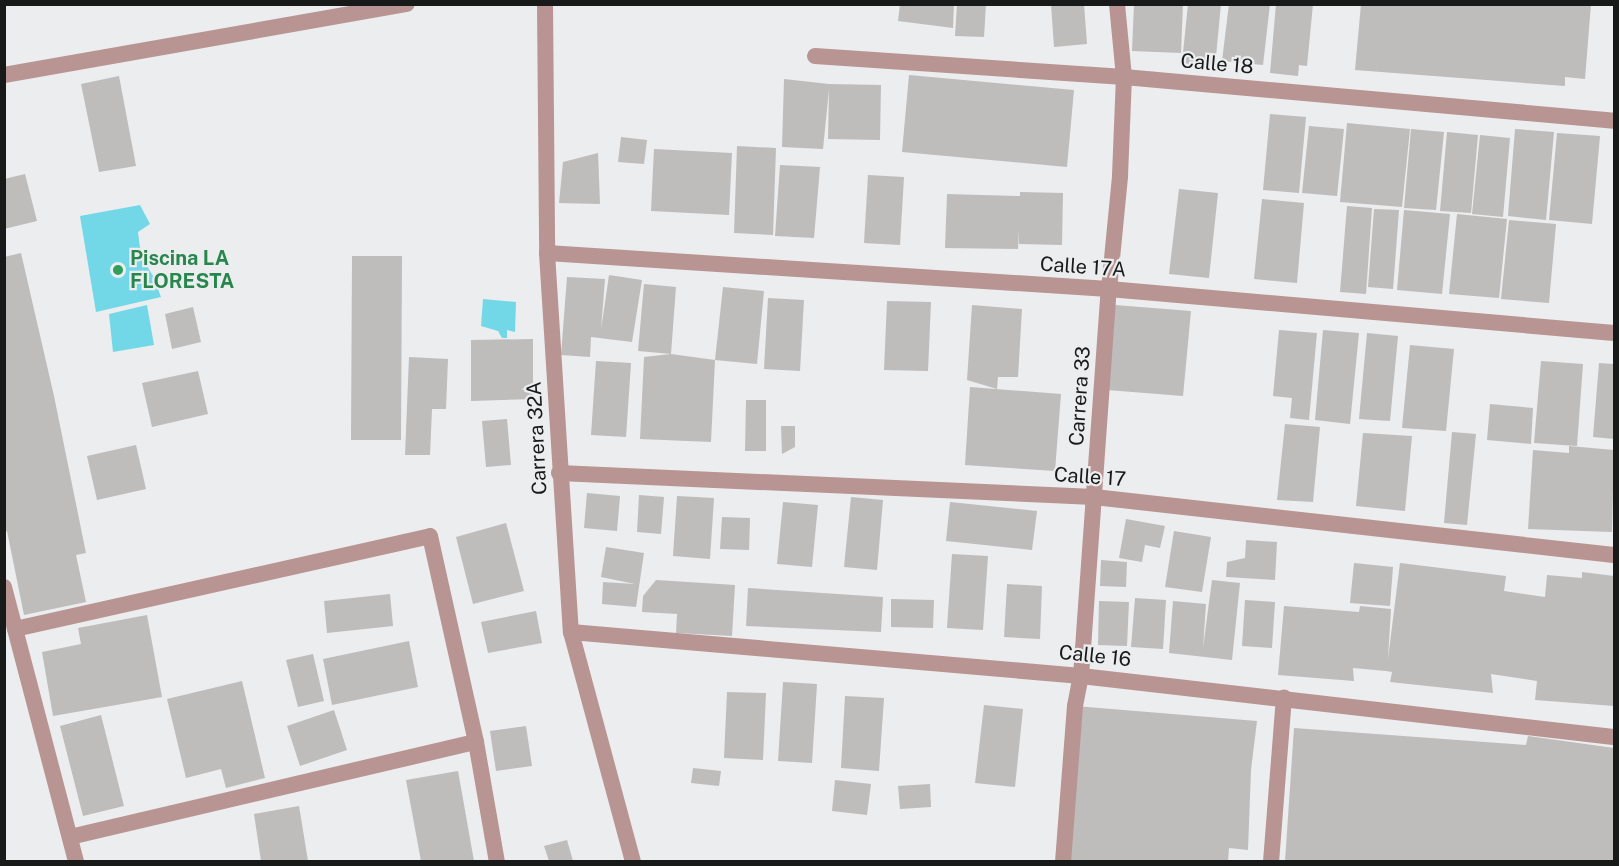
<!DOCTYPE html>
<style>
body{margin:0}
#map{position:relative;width:1619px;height:866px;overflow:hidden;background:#ebedee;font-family:"Public Sans",sans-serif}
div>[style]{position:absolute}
.water>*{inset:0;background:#72d8e7}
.building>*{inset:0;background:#bfbcbc}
.minor>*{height:16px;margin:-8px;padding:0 8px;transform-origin:8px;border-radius:8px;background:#b89493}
.dots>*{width:16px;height:16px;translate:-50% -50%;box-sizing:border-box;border:3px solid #ebedee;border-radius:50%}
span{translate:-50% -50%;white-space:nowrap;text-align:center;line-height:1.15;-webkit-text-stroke:4.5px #ebedee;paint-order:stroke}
.street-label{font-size:20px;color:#181919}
.leisure-label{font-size:20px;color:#27864d;font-weight:700}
.left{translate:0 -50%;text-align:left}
.frame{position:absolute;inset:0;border:6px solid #181919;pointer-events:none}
</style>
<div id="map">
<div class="water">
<div style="clip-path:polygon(140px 205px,150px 224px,138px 232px,141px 256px,153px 276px,161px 297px,96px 312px,80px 216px)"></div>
<div style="clip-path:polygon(483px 299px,516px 302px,515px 332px,507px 330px,507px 338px,502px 338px,498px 331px,481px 326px)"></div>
<div style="clip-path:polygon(147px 305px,154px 345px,113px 352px,109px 314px)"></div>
</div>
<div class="building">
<div style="clip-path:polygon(900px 4px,954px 4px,953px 28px,898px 21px)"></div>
<div style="clip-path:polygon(957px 4px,986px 4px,984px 37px,955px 36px)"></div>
<div style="clip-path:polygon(1051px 4px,1084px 4px,1087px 44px,1054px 47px)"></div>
<div style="clip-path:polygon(1134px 4px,1183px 4px,1181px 53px,1132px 51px)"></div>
<div style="clip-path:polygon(1188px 4px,1221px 4px,1215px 67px,1182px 63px)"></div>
<div style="clip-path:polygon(1229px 4px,1270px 4px,1263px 65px,1222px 61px)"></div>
<div style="clip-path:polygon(1276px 4px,1313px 4px,1307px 66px,1299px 65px,1298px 76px,1270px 73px)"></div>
<div style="clip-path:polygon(1361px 4px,1591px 4px,1585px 79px,1565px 77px,1565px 86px,1355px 70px)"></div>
<div style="clip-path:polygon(909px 75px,1074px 90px,1067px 167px,902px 152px)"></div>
<div style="clip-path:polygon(119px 76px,136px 166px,99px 172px,81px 84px)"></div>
<div style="clip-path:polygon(784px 79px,829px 84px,881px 85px,880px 140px,828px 139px,829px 89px,823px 149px,782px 147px)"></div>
<div style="clip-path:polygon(1270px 114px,1306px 117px,1299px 193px,1263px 190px)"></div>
<div style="clip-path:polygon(1347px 123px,1410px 129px,1402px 207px,1340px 202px)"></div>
<div style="clip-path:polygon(1309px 126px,1344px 129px,1337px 196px,1302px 193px)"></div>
<div style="clip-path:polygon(1411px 129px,1444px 132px,1436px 210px,1404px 208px)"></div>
<div style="clip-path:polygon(1515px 129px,1554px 132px,1546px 220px,1508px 216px)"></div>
<div style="clip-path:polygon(1447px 132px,1478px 135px,1471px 213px,1440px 211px)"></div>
<div style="clip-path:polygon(1557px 133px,1600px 136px,1592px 224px,1549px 220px)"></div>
<div style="clip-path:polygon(1480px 135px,1510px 138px,1503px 217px,1472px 214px)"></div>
<div style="clip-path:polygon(621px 137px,647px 140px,644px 164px,618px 162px)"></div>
<div style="clip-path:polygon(737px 146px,776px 148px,773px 235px,734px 233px)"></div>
<div style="clip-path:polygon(654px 149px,732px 153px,729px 215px,651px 211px)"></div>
<div style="clip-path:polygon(598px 153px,600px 204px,559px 203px,563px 162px)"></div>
<div style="clip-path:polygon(780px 165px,820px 167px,814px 238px,775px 236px)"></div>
<div style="clip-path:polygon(25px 174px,37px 221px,4px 229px,4px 179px)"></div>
<div style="clip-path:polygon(868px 175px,904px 177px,900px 245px,864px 243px)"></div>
<div style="clip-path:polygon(1179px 189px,1218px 193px,1209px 278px,1169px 274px)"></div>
<div style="clip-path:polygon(1020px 192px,1063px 193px,1062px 245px,1019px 244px,1019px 230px,1018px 249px,945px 248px,947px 194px,1020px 196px)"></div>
<div style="clip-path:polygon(1262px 199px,1304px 203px,1297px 283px,1254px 279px)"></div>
<div style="clip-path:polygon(1347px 206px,1372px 208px,1366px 294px,1340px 292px)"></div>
<div style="clip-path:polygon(1374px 209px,1399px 210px,1393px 289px,1368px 287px)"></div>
<div style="clip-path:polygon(1404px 210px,1450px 214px,1442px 294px,1397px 290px)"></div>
<div style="clip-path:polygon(1457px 214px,1507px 219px,1499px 298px,1449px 294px)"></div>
<div style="clip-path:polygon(1509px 220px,1556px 224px,1549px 303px,1501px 299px)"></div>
<div style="clip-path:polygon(21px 253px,54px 396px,86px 553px,76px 555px,86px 602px,24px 615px,7px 531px,4px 532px,4px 257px)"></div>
<div style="clip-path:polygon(352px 256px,402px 256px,401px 440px,351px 440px)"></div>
<div style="clip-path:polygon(609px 275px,642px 280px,632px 342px,591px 337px,590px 357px,561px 355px,567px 277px,605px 279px,601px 330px)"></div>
<div style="clip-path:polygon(644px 284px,676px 287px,671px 354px,715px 360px,711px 442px,640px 439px,644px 357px,671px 354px,638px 351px)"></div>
<div style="clip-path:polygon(723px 287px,764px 291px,757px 364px,715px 360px)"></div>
<div style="clip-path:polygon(768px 298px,804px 300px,800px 371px,764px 369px)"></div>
<div style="clip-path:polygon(887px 301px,931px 302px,928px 371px,884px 370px)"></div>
<div style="clip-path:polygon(972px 305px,1022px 309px,1018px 377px,998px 377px,997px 389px,967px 380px)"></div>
<div style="clip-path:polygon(1115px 305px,1191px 311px,1183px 396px,1107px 390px)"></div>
<div style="clip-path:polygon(193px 307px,201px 342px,172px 349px,165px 314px)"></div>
<div style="clip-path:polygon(1279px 330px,1317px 333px,1309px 420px,1290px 418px,1292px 398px,1273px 396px)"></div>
<div style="clip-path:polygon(1323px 330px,1359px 333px,1350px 424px,1315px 420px)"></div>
<div style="clip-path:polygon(1367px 333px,1398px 336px,1390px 421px,1359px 419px)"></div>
<div style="clip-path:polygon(533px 339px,533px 399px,471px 401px,471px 340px)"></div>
<div style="clip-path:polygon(1410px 345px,1454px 349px,1446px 431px,1402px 428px)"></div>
<div style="clip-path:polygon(409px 357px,448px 359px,446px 409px,432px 409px,430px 455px,405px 455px)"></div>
<div style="clip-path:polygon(596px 361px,631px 363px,626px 437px,591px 435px)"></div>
<div style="clip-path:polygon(1541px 361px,1583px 364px,1577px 446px,1534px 443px)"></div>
<div style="clip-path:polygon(1599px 363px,1614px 364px,1614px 439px,1593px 437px)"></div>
<div style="clip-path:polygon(198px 371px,208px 414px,152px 427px,142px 383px)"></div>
<div style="clip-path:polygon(970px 387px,1061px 394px,1055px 471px,965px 465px)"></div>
<div style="clip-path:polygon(746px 400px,766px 400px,766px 451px,745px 451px)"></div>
<div style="clip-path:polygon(1490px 404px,1533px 408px,1531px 444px,1487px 440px)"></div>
<div style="clip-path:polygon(507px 419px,511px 465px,486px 467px,482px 421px)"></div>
<div style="clip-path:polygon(1285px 424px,1320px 427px,1313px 502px,1277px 500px)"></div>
<div style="clip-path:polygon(781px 426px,795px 426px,795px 447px,782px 454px)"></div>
<div style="clip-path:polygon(1452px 432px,1476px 434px,1467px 525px,1444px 523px)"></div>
<div style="clip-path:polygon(1363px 433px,1412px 436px,1405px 511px,1356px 506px)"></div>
<div style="clip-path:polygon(136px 445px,146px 489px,97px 500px,87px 456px)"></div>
<div style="clip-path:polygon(1569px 446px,1614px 450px,1612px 532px,1528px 529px,1533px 450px,1569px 453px)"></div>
<div style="clip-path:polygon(587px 493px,620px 496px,617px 531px,584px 528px)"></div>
<div style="clip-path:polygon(639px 495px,664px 497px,661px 534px,637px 532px)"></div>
<div style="clip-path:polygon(677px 496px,714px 498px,710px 559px,673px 556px)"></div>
<div style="clip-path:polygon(851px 497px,883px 500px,877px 570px,844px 567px)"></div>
<div style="clip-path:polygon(783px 502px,818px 505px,812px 567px,777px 564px)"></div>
<div style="clip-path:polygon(950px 502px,1037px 511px,1032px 550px,946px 541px)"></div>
<div style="clip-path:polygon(722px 517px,750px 518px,749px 550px,720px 549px)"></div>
<div style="clip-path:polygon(1126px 519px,1165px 526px,1160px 548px,1145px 545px,1142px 562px,1119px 558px)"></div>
<div style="clip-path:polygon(506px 523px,524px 591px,473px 604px,456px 537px)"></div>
<div style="clip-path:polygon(1174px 531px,1211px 537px,1202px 592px,1165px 587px)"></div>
<div style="clip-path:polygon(1246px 540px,1277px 542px,1275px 580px,1226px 577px,1227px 562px,1245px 558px)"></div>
<div style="clip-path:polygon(606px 547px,644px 553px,636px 607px,602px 604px,603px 582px,635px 584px,601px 577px)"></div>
<div style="clip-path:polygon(952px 554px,988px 556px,983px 630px,947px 628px)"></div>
<div style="clip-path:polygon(1101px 560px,1127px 562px,1126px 587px,1100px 586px)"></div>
<div style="clip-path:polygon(1354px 563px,1393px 567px,1390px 606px,1350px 603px)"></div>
<div style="clip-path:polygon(1400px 563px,1506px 576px,1504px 591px,1545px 597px,1547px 575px,1582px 578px,1582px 572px,1614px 576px,1614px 706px,1535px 700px,1537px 681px,1491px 674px,1493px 693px,1390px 682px,1392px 672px,1386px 671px,1353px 668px,1354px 681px,1278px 675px,1284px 606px,1359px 612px,1360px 606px,1391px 609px,1388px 659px)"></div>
<div style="clip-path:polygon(656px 580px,735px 585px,732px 636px,676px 633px,677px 614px,642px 612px,643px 596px)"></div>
<div style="clip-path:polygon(1212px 580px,1240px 583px,1232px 660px,1169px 653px,1173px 601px,1206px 604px,1203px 648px)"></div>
<div style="clip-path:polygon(1007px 584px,1042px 586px,1040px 639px,1004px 637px)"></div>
<div style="clip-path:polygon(748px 588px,883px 597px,881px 632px,746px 626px)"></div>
<div style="clip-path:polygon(390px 594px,393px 626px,327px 633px,324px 601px)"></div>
<div style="clip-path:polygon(1135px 598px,1166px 600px,1163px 649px,1131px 647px)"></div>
<div style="clip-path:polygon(891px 599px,934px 600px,933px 628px,891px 627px)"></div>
<div style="clip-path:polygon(1245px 600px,1275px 602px,1272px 648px,1242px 646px)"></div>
<div style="clip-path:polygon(1099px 601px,1129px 602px,1127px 646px,1098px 645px)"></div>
<div style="clip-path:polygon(536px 611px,542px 643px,488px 653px,481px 622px)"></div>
<div style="clip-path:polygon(147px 615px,162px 697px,53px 716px,42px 652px,81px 644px,78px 628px)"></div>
<div style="clip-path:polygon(409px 641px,418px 687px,332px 705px,323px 659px)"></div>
<div style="clip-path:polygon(313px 654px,324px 701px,298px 707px,286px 660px)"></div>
<div style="clip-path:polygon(242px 681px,265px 778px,226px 788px,221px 769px,186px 778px,167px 699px)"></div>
<div style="clip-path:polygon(783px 682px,817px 684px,812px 763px,778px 761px)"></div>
<div style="clip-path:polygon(727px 692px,766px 693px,763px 760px,724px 758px)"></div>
<div style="clip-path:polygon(845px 696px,884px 698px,879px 771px,841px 768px)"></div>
<div style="clip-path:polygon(984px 705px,1023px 709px,1015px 787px,975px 783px)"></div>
<div style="clip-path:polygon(1075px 706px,1257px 721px,1251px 770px,1248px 850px,1229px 848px,1228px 861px,1063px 861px)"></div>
<div style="clip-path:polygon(334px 710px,347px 750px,300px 766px,287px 726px)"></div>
<div style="clip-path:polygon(101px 715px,124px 806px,83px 816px,60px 726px)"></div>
<div style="clip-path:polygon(526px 726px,532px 766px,496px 771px,490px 731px)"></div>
<div style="clip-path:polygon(1294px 728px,1526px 745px,1528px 736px,1614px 748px,1614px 861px,1285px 861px)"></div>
<div style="clip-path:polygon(693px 768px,721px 771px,719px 786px,691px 783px)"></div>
<div style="clip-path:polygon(458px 771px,474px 861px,421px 861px,406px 780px)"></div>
<div style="clip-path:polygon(835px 780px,871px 784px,867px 815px,832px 811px)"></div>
<div style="clip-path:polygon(930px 784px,931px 807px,900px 809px,898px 786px)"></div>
<div style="clip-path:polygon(299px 806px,308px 861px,261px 861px,254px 814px)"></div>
<div style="clip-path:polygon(567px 840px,573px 861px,549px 861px,544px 846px)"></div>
</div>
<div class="minor">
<div style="left:545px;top:4px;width:249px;rotate:89.5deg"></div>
<div style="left:547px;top:253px;width:380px;rotate:86.4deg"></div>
<div style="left:571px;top:632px;width:238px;rotate:74.9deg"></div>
<div style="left:815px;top:56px;width:310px;rotate:3.9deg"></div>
<div style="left:1124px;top:77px;width:492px;rotate:5.1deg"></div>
<div style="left:4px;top:75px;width:409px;rotate:-10deg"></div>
<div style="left:547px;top:253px;width:563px;rotate:3.67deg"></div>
<div style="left:1109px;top:289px;width:507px;rotate:4.98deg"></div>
<div style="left:559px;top:473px;width:536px;rotate:2.57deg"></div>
<div style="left:1094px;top:497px;width:523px;rotate:6.36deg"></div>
<div style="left:4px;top:587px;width:284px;rotate:75.3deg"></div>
<div style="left:15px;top:629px;width:425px;rotate:-12.6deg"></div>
<div style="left:430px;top:536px;width:211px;rotate:77.4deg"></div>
<div style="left:476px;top:742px;width:122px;rotate:80.1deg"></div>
<div style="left:571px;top:632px;width:512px;rotate:4.93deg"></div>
<div style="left:1081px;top:676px;width:536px;rotate:6.53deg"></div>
<div style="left:70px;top:837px;width:417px;rotate:-13.2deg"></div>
<div style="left:1063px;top:862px;width:156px;rotate:-85.6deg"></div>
<div style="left:1075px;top:706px;width:31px;rotate:-79deg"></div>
<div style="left:1081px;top:676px;width:388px;rotate:-85.9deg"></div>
<div style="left:1109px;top:289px;width:114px;rotate:-84.4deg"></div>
<div style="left:1120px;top:176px;width:99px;rotate:-87.7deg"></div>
<div style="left:1124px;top:77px;width:73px;rotate:-95.5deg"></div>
<div style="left:1271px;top:862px;width:165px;rotate:-85.5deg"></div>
</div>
<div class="dots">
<div style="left:118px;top:270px;background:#2e9e5b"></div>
</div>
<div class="street-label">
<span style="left:1217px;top:64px;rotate:5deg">Calle 18</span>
<span style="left:1083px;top:267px;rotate:4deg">Calle 17A</span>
<span style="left:1080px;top:396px;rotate:-86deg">Carrera 33</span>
<span style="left:537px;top:438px;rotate:-93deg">Carrera 32A</span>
<span style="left:1090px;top:477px;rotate:4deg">Calle 17</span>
<span style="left:1095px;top:656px;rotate:6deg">Calle 16</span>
</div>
<div class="leisure-label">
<span class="left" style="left:130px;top:270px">Piscina LA<br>FLORESTA</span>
</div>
<div class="frame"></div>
</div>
